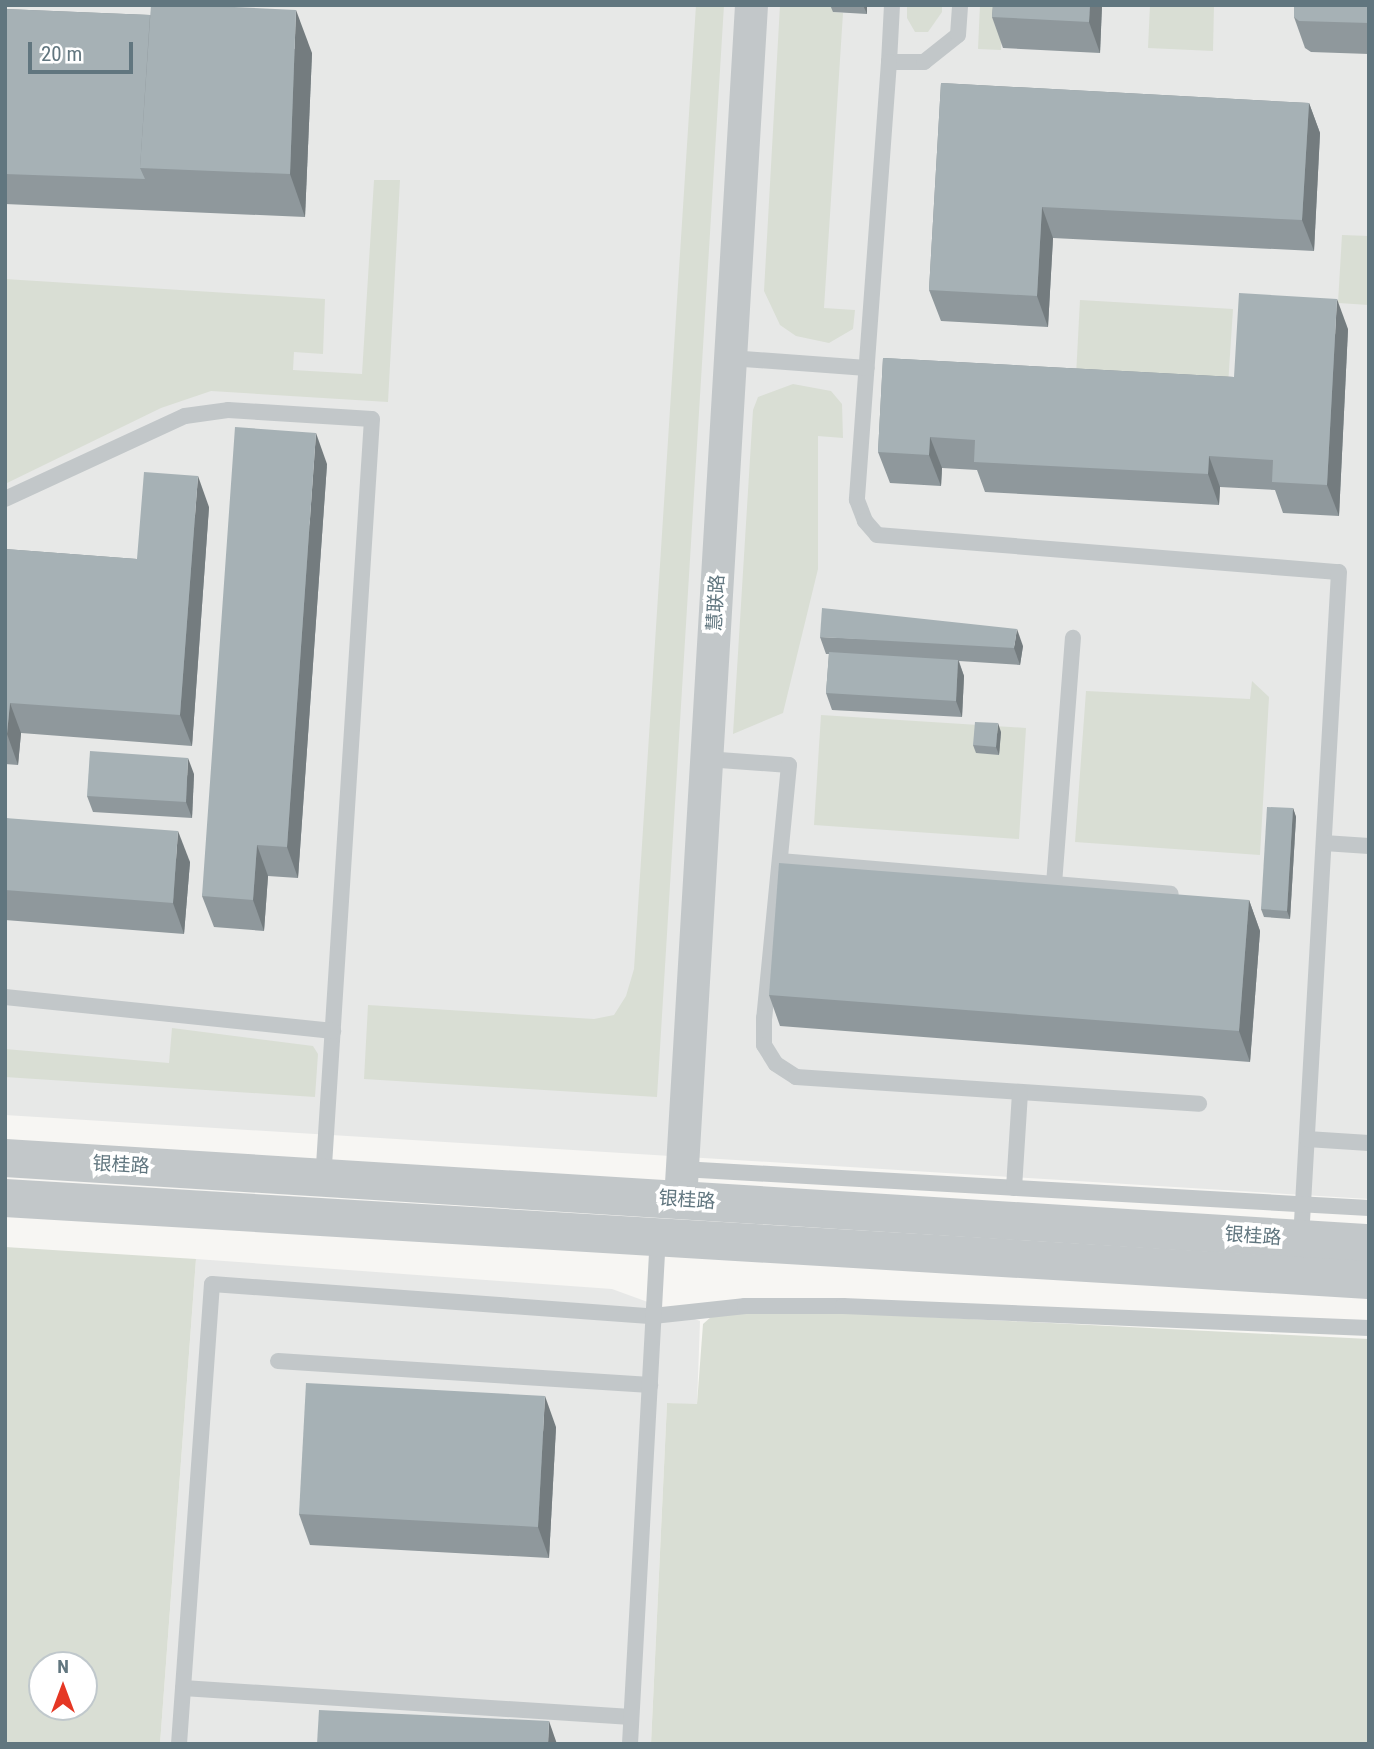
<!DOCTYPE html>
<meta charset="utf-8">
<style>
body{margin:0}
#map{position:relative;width:1374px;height:1749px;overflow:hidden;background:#f7f6f3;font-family:"Roboto Condensed","Noto Sans SC",sans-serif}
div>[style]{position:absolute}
.built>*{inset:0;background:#e7e8e7}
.green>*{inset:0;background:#d9ded4}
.service>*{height:16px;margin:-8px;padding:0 8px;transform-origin:8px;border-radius:8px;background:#c2c7c9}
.minor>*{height:33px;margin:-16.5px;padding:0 16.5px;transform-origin:16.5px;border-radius:16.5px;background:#c2c7c9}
.tertiary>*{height:38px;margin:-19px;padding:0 19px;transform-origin:19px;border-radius:19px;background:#c2c7c9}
.wall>*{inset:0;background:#8f989c}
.shaded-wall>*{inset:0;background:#747c7f}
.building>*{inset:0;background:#a6b1b5}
span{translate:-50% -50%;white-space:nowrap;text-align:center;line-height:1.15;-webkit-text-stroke:7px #fff;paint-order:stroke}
.street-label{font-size:19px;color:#61767f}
.frame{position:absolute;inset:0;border:7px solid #61767f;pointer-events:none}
.north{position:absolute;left:28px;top:1651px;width:70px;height:70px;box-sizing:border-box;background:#fff;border:2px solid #c0c8cc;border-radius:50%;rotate:0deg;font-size:19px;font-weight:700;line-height:28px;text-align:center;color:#61767f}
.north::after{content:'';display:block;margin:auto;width:24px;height:32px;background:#e53724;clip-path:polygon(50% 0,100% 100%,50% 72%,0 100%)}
.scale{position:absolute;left:28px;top:42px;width:105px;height:32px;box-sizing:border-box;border:4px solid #61767f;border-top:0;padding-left:9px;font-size:21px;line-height:24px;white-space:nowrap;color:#61767f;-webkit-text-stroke:5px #fff;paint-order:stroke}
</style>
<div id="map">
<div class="built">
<div style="clip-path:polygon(5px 5px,1369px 5px,1369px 1199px,5px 1115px)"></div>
<div style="clip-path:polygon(196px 1259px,612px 1289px,700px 1321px,697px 1405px,667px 1403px,651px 1744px,160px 1744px)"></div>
</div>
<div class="green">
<div style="clip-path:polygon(696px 5px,724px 5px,657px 1097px,364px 1079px,368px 1005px,594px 1019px,614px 1015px,626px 996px,634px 969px)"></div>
<div style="clip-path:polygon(780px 5px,833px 5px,833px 12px,843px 13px,824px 308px,855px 310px,853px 329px,829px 343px,796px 336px,780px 325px,764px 291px)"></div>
<div style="clip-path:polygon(907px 5px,942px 5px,942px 12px,928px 32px,915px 32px,907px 18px)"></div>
<div style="clip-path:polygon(980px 5px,1003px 5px,1001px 50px,978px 49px)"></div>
<div style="clip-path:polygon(1150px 5px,1214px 5px,1213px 51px,1148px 48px)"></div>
<div style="clip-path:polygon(374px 180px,400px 180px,388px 402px,211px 391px,161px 408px,5px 484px,5px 279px,325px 299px,323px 354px,294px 352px,293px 370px,362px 374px)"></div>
<div style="clip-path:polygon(1342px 235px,1369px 236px,1369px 305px,1338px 303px)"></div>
<div style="clip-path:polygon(1080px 300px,1233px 309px,1228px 385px,1076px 376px)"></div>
<div style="clip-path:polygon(793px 384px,831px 391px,842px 404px,843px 438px,818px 436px,818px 569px,783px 713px,733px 734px,753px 410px,758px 397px)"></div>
<div style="clip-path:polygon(1252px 681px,1269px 697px,1260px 855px,1075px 842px,1086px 691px,1250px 699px)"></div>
<div style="clip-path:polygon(821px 715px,1026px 728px,1019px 839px,814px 825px)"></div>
<div style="clip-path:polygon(172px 1028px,313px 1046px,318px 1054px,315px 1097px,5px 1077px,5px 1049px,169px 1063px)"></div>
<div style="clip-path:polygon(evenodd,5px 1247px,196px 1259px,160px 1744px,5px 1744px,5px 1247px,42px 1665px,84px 1665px,84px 1707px,42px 1707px,42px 1665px)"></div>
<div style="clip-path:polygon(750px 1308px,1369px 1339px,1369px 1744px,651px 1744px,667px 1403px,697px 1404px,703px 1324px,711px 1317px)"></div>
</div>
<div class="service">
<div style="left:892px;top:5px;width:57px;rotate:93deg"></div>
<div style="left:889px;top:62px;width:35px"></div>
<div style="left:924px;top:62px;width:43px;rotate:-38.5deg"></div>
<div style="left:958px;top:35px;width:30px;rotate:-86deg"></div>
<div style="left:889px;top:62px;width:439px;rotate:94.2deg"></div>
<div style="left:857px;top:500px;width:22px;rotate:69deg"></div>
<div style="left:865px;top:521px;width:18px;rotate:49deg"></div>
<div style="left:877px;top:535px;width:463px;rotate:4.6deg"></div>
<div style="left:1339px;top:572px;width:668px;rotate:93.26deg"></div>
<div style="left:730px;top:358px;width:137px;rotate:4.2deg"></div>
<div style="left:5px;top:499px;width:198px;rotate:-24.8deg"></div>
<div style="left:185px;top:416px;width:43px;rotate:-7.9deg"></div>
<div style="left:228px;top:410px;width:144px;rotate:3.6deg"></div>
<div style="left:372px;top:419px;width:763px;rotate:93.68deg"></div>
<div style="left:706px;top:759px;width:83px;rotate:4.1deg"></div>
<div style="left:789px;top:765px;width:254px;rotate:95.6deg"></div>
<div style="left:764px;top:1018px;width:27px;rotate:90deg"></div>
<div style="left:764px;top:1045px;width:22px;rotate:58deg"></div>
<div style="left:776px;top:1064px;width:24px;rotate:33deg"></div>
<div style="left:796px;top:1077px;width:404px;rotate:3.8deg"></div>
<div style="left:1324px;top:843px;width:45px;rotate:3.8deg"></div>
<div style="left:780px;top:861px;width:392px;rotate:4.8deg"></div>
<div style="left:1054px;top:884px;width:247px;rotate:-85.6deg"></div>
<div style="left:5px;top:997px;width:330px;rotate:5.9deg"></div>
<div style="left:1307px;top:1139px;width:62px;rotate:3.7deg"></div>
<div style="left:682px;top:1169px;width:688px;rotate:3.25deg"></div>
<div style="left:1014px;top:1188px;width:96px;rotate:-86.4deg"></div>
<div style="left:278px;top:1361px;width:373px;rotate:3.7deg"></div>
<div style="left:183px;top:1688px;width:449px;rotate:3.7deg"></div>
<div style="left:179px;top:1744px;width:461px;rotate:-85.9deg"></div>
<div style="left:212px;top:1284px;width:442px;rotate:4.2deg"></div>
<div style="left:653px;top:1316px;width:93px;rotate:-6.2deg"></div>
<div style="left:745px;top:1306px;width:98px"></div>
<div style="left:843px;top:1306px;width:526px;rotate:2.4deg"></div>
<div style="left:630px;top:1744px;width:509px;rotate:-86.85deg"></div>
</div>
<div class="minor">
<div style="left:680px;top:1200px;width:1197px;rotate:-86.6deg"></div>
</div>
<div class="tertiary">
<div style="left:5px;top:1158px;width:1367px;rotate:3.57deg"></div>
<div style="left:5px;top:1198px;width:1366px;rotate:3.44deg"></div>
</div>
<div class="wall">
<div style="clip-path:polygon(830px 5px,867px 5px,867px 14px,833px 12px)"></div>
<div style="clip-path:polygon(993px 5px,1102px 5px,1100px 53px,1003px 48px,992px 17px)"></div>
<div style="clip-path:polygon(1369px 5px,1369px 54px,1311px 52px,1305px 48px,1294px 17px)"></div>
<div style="clip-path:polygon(5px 9px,150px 15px,312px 53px,305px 217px,5px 204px)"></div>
<div style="clip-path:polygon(941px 83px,1309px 103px,1320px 133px,1314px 251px,1053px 238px,1048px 327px,941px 321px,929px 290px)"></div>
<div style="clip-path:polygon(1348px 329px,1339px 516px,1283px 513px,1275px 490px,1220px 487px,1219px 505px,985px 492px,977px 470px,942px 468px,941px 486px,890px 483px,878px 452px,883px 358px,1234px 377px)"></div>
<div style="clip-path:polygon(327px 464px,298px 878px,268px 876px,264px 931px,214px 927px,202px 896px)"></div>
<div style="clip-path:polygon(209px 507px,192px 746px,21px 733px,18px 765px,5px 764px,5px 549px,137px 559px)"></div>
<div style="clip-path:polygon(820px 637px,1023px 646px,1020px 665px,959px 661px,964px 676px,962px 717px,832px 710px,826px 693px,829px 654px,826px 654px)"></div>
<div style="clip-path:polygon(1001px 732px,999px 755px,976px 753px,973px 745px)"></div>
<div style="clip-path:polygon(194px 774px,192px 818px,93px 812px,87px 796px)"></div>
<div style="clip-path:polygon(1293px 808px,1296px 817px,1290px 919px,1264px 917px,1261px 909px)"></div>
<div style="clip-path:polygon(5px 818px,190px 862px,184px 934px,5px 920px)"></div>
<div style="clip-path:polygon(1249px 900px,1260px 931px,1250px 1062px,780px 1026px,769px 995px)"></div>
<div style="clip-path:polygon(556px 1427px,549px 1558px,310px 1545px,299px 1514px)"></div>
</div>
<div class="shaded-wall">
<div style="clip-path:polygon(863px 5px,867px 5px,867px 14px)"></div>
<div style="clip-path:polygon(1090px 5px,1102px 5px,1100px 53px,1089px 22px)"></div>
<div style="clip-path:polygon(296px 10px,312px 53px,305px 217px,290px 174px)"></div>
<div style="clip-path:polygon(1309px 103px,1320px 133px,1314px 251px,1302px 220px)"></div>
<div style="clip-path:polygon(1042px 207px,1053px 238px,1048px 327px,1037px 296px)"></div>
<div style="clip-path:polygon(1337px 299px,1348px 329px,1339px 516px,1327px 485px)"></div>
<div style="clip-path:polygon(316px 433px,327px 464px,298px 878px,287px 847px)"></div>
<div style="clip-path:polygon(930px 437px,942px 468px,941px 486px,929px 455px)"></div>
<div style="clip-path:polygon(1209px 456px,1220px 487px,1219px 505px,1208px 474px)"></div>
<div style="clip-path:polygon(198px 476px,209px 507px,192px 746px,180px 715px)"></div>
<div style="clip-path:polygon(1017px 629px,1023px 646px,1020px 665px,1014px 648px)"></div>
<div style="clip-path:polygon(958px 660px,964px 676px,962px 717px,956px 701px)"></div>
<div style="clip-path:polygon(10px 703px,21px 733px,18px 765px,7px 734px)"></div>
<div style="clip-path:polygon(998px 723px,1001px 732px,999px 755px,996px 747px)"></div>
<div style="clip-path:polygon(188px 758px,194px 774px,192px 818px,186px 802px)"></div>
<div style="clip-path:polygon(1293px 808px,1296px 817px,1290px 919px,1287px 911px)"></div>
<div style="clip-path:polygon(178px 831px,190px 862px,184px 934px,173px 903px)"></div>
<div style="clip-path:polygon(257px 845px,268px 876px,264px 931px,253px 900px)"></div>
<div style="clip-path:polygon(1249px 900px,1260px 931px,1250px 1062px,1239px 1031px)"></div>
<div style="clip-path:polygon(545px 1396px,556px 1427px,549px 1558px,538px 1527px)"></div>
<div style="clip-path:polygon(549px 1721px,557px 1744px,548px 1744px)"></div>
</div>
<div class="building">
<div style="clip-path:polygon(151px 5px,191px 5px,296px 10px,290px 174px,140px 168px)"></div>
<div style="clip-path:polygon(993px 5px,1090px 5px,1089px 22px,992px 17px)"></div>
<div style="clip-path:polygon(1294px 5px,1369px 5px,1369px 23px,1299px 21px,1294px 17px)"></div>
<div style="clip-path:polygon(5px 9px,150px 15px,140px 168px,145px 179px,5px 174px)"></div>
<div style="clip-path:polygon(941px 83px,1309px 103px,1302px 220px,1042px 207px,1037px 296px,929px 290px)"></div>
<div style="clip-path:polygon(1239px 293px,1337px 299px,1327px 485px,1272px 482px,1273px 460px,1209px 456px,1208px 474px,974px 462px,975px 440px,930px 437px,929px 455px,878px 452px,883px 358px,1234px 377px)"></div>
<div style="clip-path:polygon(235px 427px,316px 433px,287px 847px,257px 845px,253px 900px,202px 896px)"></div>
<div style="clip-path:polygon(144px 472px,198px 476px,180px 715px,10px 703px,7px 734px,5px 734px,5px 549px,137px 559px)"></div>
<div style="clip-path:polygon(822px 608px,1017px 629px,1014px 648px,820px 637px)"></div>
<div style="clip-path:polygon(829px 652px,958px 660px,956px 701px,826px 693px)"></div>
<div style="clip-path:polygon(975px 722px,998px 723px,996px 747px,973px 745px)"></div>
<div style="clip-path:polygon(90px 751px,188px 758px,186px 802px,87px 796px)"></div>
<div style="clip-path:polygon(1267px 807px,1293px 808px,1287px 911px,1261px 909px)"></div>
<div style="clip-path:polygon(5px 818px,178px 831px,173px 903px,5px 890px)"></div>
<div style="clip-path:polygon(779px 863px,1249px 900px,1239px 1031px,769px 995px)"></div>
<div style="clip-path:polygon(306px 1383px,545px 1396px,538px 1527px,299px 1514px)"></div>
<div style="clip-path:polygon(319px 1710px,549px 1721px,548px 1744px,317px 1744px)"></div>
</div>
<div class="street-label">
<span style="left:716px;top:603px;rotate:-87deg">慧联路</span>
<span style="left:121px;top:1165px;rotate:3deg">银桂路</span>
<span style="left:687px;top:1200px;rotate:4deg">银桂路</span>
<span style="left:1253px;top:1236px;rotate:4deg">银桂路</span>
</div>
<div class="frame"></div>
<div class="north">N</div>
<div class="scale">20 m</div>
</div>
